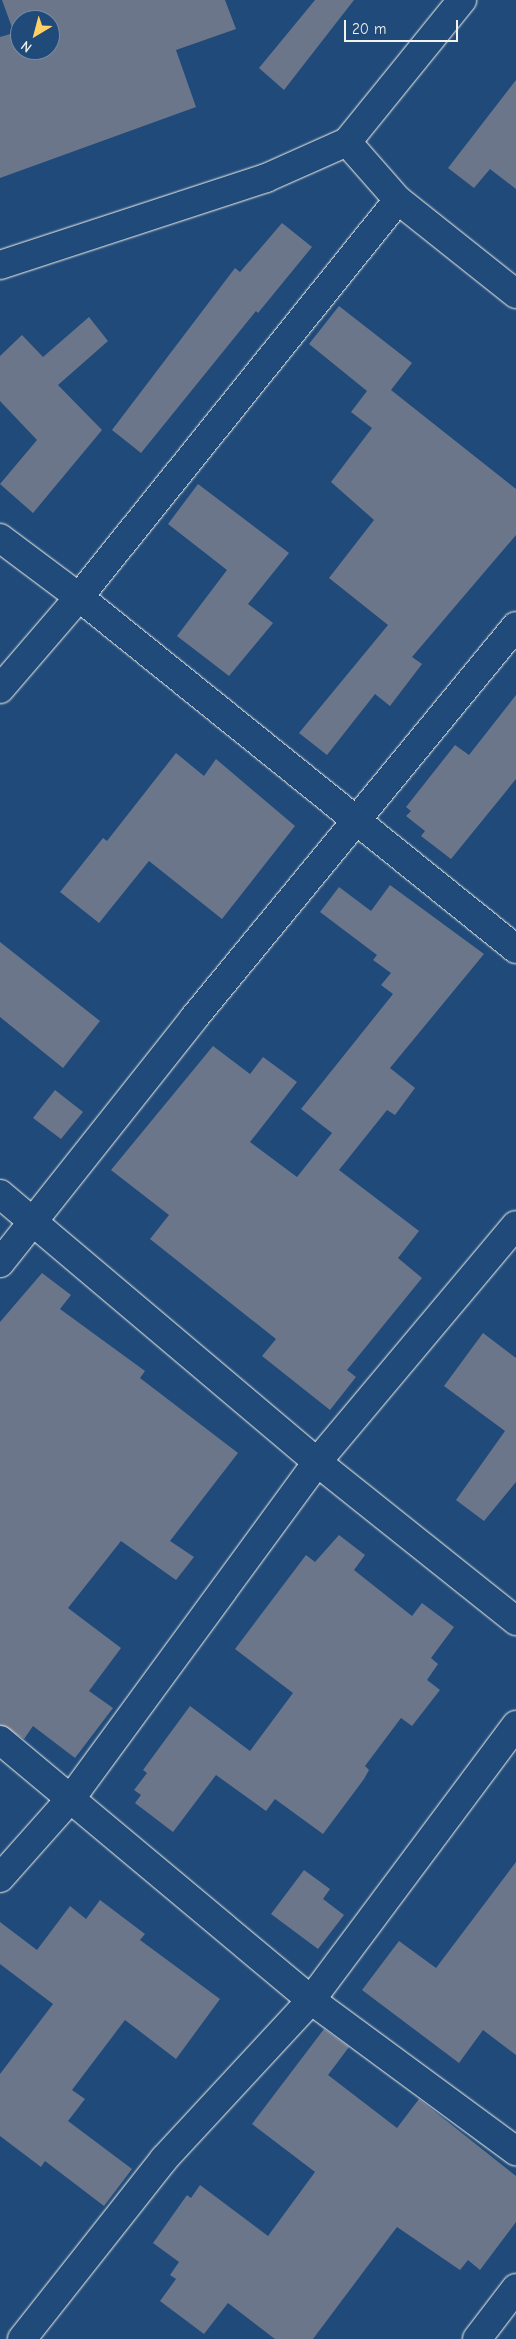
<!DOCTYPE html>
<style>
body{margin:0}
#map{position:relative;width:516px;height:2339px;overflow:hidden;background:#1f4a7a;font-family:"Comic Neue",sans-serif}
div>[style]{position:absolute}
.building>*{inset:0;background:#6c768b}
.roads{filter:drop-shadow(0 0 1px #f4f1e8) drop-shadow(0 0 1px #f4f1e8)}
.minor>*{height:28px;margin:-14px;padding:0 14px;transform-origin:14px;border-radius:14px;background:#1f4a7a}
span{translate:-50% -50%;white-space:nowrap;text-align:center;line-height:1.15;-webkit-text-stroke:4px #1f4a7a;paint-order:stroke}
.north{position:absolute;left:10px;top:10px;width:50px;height:50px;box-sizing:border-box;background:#1f4a7a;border:1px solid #748da6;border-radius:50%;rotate:217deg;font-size:14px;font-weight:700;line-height:20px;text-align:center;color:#f4f1e8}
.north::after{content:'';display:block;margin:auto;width:18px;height:22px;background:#ffd166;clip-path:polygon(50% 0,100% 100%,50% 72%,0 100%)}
.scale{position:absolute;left:344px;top:20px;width:114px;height:22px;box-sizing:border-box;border:2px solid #f4f1e8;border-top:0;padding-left:6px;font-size:15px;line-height:18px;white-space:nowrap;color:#f4f1e8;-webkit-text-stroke:4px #1f4a7a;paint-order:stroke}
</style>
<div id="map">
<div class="building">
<div style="clip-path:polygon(evenodd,2px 0,225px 0,236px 29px,176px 50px,196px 107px,0 178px,0 37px,14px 33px,2px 0,20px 20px,50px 20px,50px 50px,20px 50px,20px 20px)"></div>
<div style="clip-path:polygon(315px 0,354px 0,284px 90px,259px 68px)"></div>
<div style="clip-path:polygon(516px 80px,516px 189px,490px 169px,474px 188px,448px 168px)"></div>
<div style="clip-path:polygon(282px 223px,312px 247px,258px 313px,256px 311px,141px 453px,112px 430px,235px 268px,240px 272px)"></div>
<div style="clip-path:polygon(339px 306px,412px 363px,391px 390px,516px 489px,516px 535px,412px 657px,422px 664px,390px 706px,375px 694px,327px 755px,299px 733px,388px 625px,329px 578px,374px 520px,331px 482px,372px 428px,351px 412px,367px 391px,309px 344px)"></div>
<div style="clip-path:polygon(89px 317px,108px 341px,58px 385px,102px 430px,33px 513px,0 484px,37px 440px,0 401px,0 356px,22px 335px,43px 357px)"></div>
<div style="clip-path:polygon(198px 484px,289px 553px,248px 604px,273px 623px,229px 676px,177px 636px,227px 570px,168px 524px)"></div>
<div style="clip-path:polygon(516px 695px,516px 779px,451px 859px,421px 836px,425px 831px,406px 816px,411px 811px,406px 807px,455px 745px,469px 755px)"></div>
<div style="clip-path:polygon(176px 753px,204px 776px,216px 759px,295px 826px,222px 919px,149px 861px,99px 923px,60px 892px,103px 838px,107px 841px)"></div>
<div style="clip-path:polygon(390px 885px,484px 954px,390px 1068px,415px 1088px,395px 1115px,387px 1110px,339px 1170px,419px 1231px,398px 1258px,422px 1278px,347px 1370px,356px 1377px,330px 1410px,262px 1356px,276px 1339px,150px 1239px,169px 1215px,111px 1170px,213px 1046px,250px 1074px,263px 1057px,297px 1082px,250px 1142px,297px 1177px,332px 1133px,301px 1109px,393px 994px,381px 985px,391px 973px,373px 960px,377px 955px,320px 912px,339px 887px,371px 911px)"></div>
<div style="clip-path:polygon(0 942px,100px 1021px,63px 1068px,0 1017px)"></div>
<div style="clip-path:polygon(55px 1090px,83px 1112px,61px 1139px,33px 1118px)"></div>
<div style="clip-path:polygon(42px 1273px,71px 1295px,60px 1309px,145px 1371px,140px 1378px,238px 1453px,170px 1541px,194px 1557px,176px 1580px,121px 1541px,68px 1608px,121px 1648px,89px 1691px,113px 1708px,75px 1758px,33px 1726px,24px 1739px,0 1725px,0 1322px)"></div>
<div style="clip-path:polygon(483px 1333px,516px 1358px,516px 1482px,484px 1521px,456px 1500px,505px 1431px,444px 1386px)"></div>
<div style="clip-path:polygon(339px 1535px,365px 1555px,354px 1570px,412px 1616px,422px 1603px,454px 1627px,431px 1658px,438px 1664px,427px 1680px,440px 1690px,412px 1726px,401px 1718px,365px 1766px,369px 1770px,364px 1779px,323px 1834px,275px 1799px,266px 1811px,216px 1775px,173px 1832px,135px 1803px,141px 1795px,134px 1790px,147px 1773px,143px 1770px,190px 1706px,250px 1751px,293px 1693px,235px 1649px,306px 1555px,315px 1562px)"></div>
<div style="clip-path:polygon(516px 1862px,516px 2055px,483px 2030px,459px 2063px,362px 1990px,399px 1941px,436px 1968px)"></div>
<div style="clip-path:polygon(304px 1870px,330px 1889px,323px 1899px,344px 1915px,318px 1949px,271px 1914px)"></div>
<div style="clip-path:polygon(100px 1900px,145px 1934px,140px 1940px,220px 1999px,176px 2059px,125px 2020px,72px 2090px,85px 2099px,68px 2121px,132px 2169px,104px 2206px,45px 2161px,41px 2167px,0 2136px,0 2074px,53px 2004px,0 1964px,0 1922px,37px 1950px,70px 1906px,86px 1919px)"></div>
<div style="clip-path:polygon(324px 2029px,349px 2047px,328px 2075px,397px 2128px,419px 2099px,516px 2176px,516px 2222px,480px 2270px,468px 2260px,460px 2270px,397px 2227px,313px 2339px,275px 2339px,228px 2303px,204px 2334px,160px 2301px,176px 2279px,170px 2275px,179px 2262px,153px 2243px,187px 2195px,191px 2198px,200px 2185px,268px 2236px,315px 2172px,252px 2124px)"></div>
</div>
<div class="roads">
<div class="minor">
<div style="left:347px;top:142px;width:77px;rotate:48.7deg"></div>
<div style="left:398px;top:200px;width:151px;rotate:38.5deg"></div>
<div style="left:0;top:265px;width:280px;rotate:-18.1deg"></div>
<div style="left:266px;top:178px;width:89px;rotate:-24deg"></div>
<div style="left:347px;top:142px;width:183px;rotate:-51deg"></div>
<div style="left:0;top:538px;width:99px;rotate:36.8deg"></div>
<div style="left:79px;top:597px;width:561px;rotate:38.85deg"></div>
<div style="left:0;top:689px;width:121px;rotate:-49.3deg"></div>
<div style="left:79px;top:597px;width:509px;rotate:-51.22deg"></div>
<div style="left:0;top:1194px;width:415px;rotate:40.2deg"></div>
<div style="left:317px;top:1462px;width:255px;rotate:38.6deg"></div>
<div style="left:0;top:1263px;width:313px;rotate:-51.6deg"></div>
<div style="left:194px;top:1018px;width:507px;rotate:-50.6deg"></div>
<div style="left:0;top:1740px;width:405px;rotate:39.9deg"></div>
<div style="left:311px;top:2000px;width:255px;rotate:36.4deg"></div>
<div style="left:0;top:1878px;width:108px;rotate:-48.4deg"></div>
<div style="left:72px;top:1797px;width:415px;rotate:-53.8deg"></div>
<div style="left:317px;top:1462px;width:309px;rotate:-50deg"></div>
<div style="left:22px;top:2339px;width:229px;rotate:-51.7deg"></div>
<div style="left:164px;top:2159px;width:217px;rotate:-47.2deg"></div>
<div style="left:311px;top:2000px;width:343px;rotate:-53.3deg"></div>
<div style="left:477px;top:2339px;width:64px;rotate:-52.6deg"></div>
</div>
</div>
<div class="north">N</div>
<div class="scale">20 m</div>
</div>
